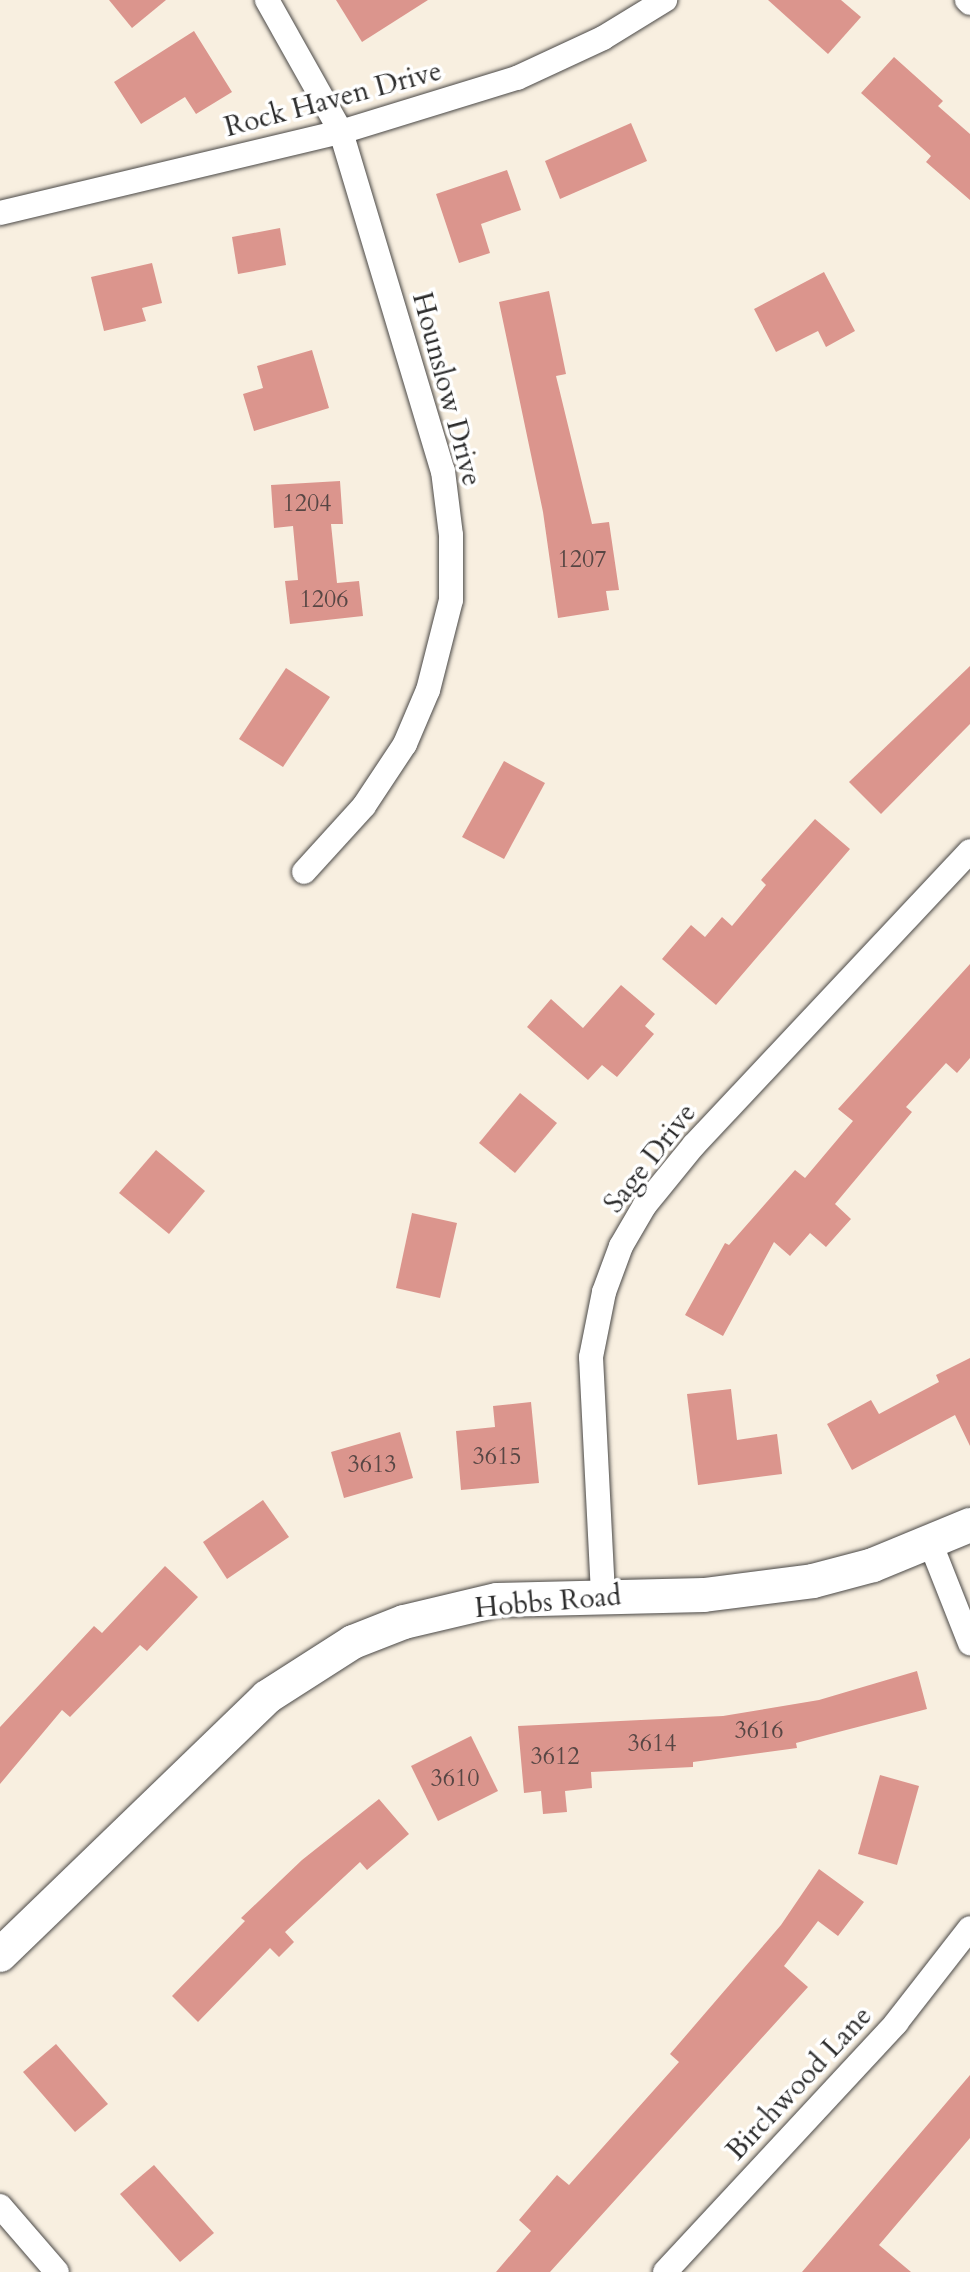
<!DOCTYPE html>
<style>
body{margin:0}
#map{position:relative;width:970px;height:2272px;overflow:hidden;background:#f8efe0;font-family:Cardo,serif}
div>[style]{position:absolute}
.building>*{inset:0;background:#db958d}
.roads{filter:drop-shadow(0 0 2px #4a4846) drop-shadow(0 0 2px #4a4846)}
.street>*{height:24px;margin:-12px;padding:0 12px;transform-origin:12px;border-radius:12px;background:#fff}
.secondary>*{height:34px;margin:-17px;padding:0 17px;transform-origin:17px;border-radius:17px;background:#fff}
span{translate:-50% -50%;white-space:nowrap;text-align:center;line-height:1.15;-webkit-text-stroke:7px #fff;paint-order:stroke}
.number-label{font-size:24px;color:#574644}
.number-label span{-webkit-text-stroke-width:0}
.street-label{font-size:28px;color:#2b2b2b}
</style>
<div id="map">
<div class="building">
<div style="clip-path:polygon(109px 0,166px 0,132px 28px)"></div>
<div style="clip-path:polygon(336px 0,428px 0,362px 42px)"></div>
<div style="clip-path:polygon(768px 0,841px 0,861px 17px,828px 54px)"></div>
<div style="clip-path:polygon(194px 31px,232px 92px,196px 114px,185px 97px,141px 124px,114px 82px)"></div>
<div style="clip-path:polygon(894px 57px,943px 101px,938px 106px,970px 134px,970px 200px,926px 162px,931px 156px,861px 93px)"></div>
<div style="clip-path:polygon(631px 123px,647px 161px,560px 199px,545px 161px)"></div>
<div style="clip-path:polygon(507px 170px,521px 210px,481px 224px,490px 253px,459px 263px,436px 194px)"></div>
<div style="clip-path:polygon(280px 228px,286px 265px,238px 274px,232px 237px)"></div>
<div style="clip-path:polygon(152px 263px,162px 303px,142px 308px,146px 321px,104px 331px,91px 277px)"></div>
<div style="clip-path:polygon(824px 272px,855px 331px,826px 347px,818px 331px,776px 352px,754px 309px)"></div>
<div style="clip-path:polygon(549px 291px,566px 374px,556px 376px,592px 524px,609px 522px,619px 590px,606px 591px,609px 610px,558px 618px,543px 512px,499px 302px)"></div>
<div style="clip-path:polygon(312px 350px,329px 408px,254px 431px,243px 394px,263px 388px,257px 366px)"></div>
<div style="clip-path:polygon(340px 481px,343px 524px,331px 524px,337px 583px,359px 581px,363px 616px,290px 624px,285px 581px,298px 580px,293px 526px,274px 528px,271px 485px)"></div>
<div style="clip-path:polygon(970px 666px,970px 724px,881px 814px,849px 782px)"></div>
<div style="clip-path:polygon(286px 668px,330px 697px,283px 767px,239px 739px)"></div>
<div style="clip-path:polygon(504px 761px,545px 783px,504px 859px,462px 837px)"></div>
<div style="clip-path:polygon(815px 819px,850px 849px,716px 1005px,662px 959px,691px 925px,705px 937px,722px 917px,732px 926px,766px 885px,761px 880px)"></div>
<div style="clip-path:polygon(970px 964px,970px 1058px,957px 1073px,946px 1063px,906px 1107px,912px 1112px,835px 1204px,851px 1219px,826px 1247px,810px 1233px,790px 1256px,774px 1242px,723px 1336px,685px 1315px,725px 1243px,729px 1245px,795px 1170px,805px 1178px,853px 1121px,838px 1109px)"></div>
<div style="clip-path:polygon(621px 985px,655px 1014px,645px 1026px,654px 1034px,617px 1077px,602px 1065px,588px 1080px,527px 1027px,551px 999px,583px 1028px)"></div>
<div style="clip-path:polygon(520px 1093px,557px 1123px,515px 1173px,479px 1143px)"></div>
<div style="clip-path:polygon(156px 1150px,205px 1191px,169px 1234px,119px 1193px)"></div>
<div style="clip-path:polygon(412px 1213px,457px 1223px,440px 1298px,396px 1288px)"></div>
<div style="clip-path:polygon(970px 1358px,970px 1446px,955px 1415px,852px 1470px,827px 1424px,871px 1400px,879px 1414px,939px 1382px,936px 1375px)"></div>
<div style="clip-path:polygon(731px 1389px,737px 1440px,777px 1434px,782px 1474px,698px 1485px,687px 1394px)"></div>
<div style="clip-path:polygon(531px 1402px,539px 1483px,461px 1490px,456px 1431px,495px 1427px,493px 1406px)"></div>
<div style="clip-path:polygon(400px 1432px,413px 1478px,344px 1498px,331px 1452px)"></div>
<div style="clip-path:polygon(263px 1500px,289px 1537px,227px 1579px,203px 1542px)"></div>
<div style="clip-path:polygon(165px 1566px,198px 1597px,147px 1651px,140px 1645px,70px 1717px,62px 1710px,0 1784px,0 1727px,94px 1626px,102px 1633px)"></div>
<div style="clip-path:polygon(917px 1671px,927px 1709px,796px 1743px,797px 1748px,693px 1762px,693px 1767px,591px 1772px,592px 1788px,565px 1791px,567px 1812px,543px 1814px,541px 1791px,524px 1793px,518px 1726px,723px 1716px,819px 1700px)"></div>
<div style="clip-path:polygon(471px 1736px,498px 1791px,438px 1821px,411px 1766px)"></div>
<div style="clip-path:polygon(880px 1775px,919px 1786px,897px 1865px,858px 1854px)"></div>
<div style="clip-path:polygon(379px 1799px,409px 1834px,367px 1870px,360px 1862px,285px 1932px,294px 1942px,279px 1957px,270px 1948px,198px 2022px,172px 1996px,245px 1921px,241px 1918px,302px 1860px)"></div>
<div style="clip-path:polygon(819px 1869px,864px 1902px,838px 1936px,818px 1921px,784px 1966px,808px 1987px,550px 2272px,496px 2272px,531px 2231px,519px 2220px,557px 2175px,569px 2185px,679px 2062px,670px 2054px,781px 1925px)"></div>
<div style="clip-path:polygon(56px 2044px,108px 2104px,75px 2132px,23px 2072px)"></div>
<div style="clip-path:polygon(970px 2075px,970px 2138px,879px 2245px,911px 2272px,802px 2272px)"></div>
<div style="clip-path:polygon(154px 2165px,214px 2233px,180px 2262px,120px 2194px)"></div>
</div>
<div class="roads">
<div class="street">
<div style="left:267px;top:0;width:151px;rotate:60.7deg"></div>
<div style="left:341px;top:132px;width:354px;rotate:73.3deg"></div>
<div style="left:443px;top:471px;width:64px;rotate:82.9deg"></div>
<div style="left:451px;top:535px;width:65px;rotate:90deg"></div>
<div style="left:451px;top:600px;width:93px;rotate:104.3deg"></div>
<div style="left:428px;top:690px;width:59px;rotate:113.1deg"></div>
<div style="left:405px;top:744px;width:74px;rotate:123.5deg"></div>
<div style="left:364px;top:806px;width:89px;rotate:132.3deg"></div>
<div style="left:967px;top:0;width:4px;rotate:45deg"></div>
<div style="left:0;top:213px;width:350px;rotate:-13.4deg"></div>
<div style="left:341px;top:132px;width:184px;rotate:-17.1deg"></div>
<div style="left:517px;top:78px;width:95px;rotate:-24.9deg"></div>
<div style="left:603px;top:38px;width:73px;rotate:-31.5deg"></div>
<div style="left:930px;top:1542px;width:109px;rotate:68.4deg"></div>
<div style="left:603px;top:1594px;width:237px;rotate:-92.9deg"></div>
<div style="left:591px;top:1357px;width:66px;rotate:-78.7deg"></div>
<div style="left:604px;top:1292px;width:49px;rotate:-69.7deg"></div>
<div style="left:621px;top:1246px;width:48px;rotate:-59.7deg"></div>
<div style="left:645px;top:1205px;width:77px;rotate:-50.8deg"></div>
<div style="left:694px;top:1145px;width:403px;rotate:-46.8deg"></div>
<div style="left:0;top:2206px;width:87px;rotate:49.2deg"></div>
<div style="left:665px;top:2272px;width:340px;rotate:-47.1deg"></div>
<div style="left:896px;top:2023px;width:120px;rotate:-52.1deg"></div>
</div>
<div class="secondary">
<div style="left:0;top:1955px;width:371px;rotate:-44deg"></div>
<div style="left:267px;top:1697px;width:102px;rotate:-32.6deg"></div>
<div style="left:353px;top:1642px;width:55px;rotate:-21.4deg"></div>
<div style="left:404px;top:1622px;width:96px;rotate:-13.3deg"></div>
<div style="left:497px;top:1600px;width:207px;rotate:-1.4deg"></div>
<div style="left:704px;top:1595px;width:110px;rotate:-7.3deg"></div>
<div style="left:813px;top:1581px;width:62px;rotate:-14.9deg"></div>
<div style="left:873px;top:1565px;width:105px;rotate:-22.4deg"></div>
</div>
</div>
<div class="number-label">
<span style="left:307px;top:504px">1204</span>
<span style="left:582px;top:560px">1207</span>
<span style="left:324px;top:600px">1206</span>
<span style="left:497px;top:1457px">3615</span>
<span style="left:372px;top:1465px">3613</span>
<span style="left:759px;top:1731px">3616</span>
<span style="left:652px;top:1744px">3614</span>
<span style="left:555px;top:1757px">3612</span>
<span style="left:455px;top:1779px">3610</span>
</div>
<div class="street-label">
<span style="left:333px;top:99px;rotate:-15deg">Rock Haven Drive</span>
<span style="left:447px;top:389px;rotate:75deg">Hounslow Drive</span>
<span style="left:650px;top:1158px;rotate:-52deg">Sage Drive</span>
<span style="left:548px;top:1602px;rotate:-5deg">Hobbs Road</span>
<span style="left:799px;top:2083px;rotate:-47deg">Birchwood Lane</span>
</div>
</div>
